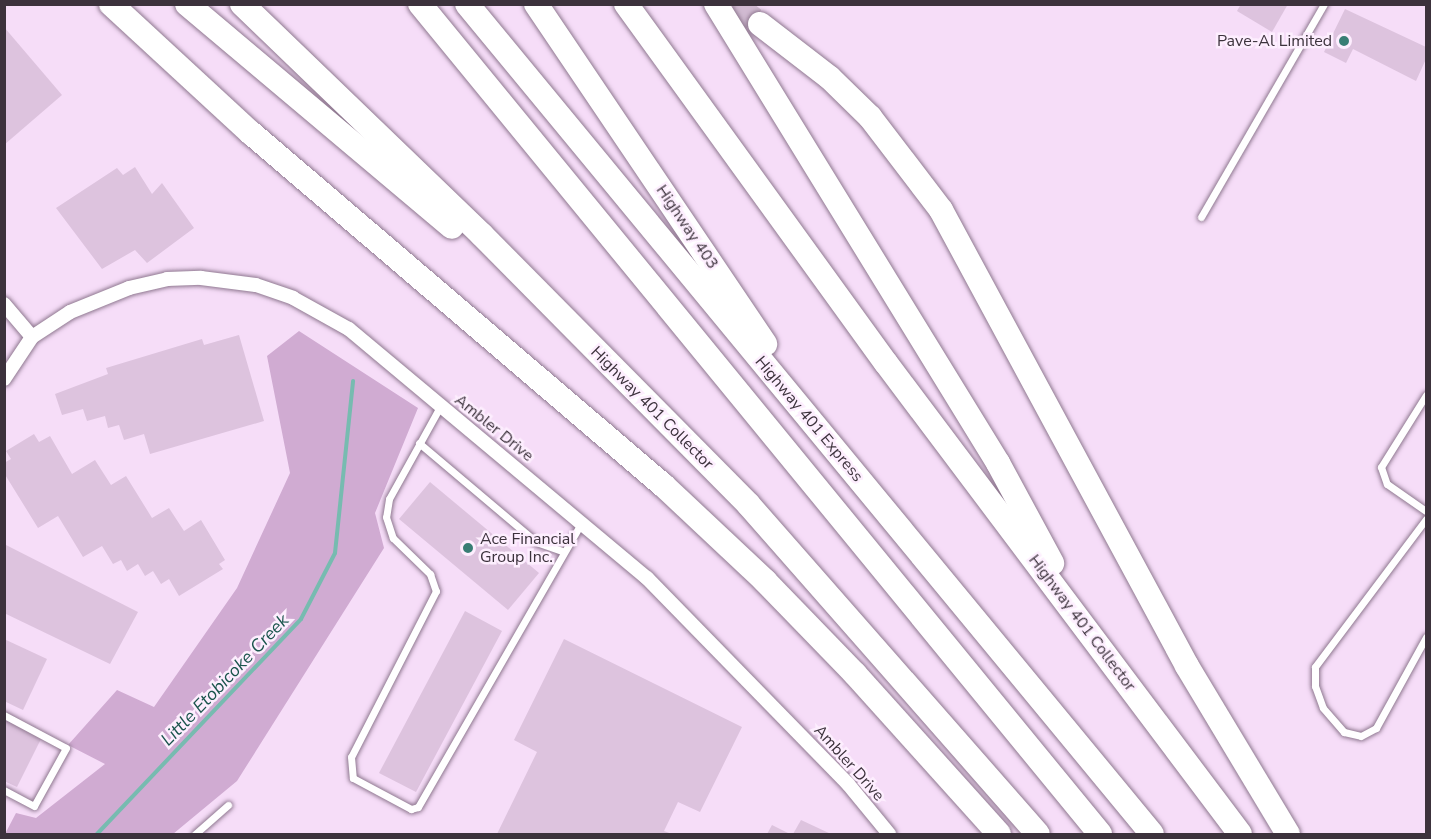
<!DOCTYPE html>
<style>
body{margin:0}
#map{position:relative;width:1431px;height:839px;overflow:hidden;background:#f6ddf8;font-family:"Nunito Sans",sans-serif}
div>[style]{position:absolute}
.green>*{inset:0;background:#d0abd2}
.stream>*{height:4px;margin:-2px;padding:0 2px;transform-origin:2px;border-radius:2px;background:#77bbb0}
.building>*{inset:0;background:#ddc3de}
.motorway-tunnel>*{height:24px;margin-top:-12px;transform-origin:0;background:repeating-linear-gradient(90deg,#d1bbd2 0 24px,transparent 0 36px)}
.roads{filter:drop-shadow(0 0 2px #8f7890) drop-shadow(0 0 2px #8f7890)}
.service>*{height:7px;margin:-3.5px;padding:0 3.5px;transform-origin:3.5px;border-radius:3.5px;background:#fff}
.minor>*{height:14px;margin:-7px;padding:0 7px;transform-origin:7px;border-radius:7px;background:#fff}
.motorway>*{height:24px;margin:-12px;padding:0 12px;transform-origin:12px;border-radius:12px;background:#fff}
.dots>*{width:16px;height:16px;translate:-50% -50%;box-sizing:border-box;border:3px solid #fdeefe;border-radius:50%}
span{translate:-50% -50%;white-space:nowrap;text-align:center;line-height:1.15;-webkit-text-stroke:5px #fdeefe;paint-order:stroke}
.poi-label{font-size:16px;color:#3c323c}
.right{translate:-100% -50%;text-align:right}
.left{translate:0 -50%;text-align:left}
.street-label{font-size:16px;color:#3c323c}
.water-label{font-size:18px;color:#1b554d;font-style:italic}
.frame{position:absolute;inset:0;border:6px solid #3c323c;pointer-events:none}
</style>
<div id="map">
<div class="green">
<div style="clip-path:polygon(299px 331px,418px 408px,375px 513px,384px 548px,237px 781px,173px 834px,5px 834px,16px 813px,36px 818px,105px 764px,68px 745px,117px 690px,154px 707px,237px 588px,290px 473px,267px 356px)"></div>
</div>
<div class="stream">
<div style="left:97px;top:834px;width:296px;rotate:-46.5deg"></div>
<div style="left:301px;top:619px;width:74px;rotate:-62.7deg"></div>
<div style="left:335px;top:553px;width:173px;rotate:-84deg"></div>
</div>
<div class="building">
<div style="clip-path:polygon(1241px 4px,1288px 4px,1272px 32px,1237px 11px)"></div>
<div style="clip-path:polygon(1345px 9px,1426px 47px,1426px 59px,1416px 81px,1353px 49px,1346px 63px,1324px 52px)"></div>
<div style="clip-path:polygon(4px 27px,62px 95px,4px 145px)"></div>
<div style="clip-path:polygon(135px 167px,152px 194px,162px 183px,194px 228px,147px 263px,135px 250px,102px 269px,56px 208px,117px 168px,123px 175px)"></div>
<div style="clip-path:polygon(239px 335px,264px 421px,150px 454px,144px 434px,124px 440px,119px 425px,108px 428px,105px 416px,87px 421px,83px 409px,62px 415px,55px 394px,108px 374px,106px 368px,202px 339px,204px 345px)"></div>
<div style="clip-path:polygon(34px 434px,39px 442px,50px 436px,72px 474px,95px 460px,111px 485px,126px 476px,152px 518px,169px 508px,184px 531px,201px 520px,225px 560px,219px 564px,223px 569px,179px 596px,169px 579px,161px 584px,153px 571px,145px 576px,138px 564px,127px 571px,121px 560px,113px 564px,102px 546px,83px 557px,58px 516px,38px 528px,4px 473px,4px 463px,11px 459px,6px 451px)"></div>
<div style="clip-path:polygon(430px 482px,539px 573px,508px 610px,399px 519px)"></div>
<div style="clip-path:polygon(4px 544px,138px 612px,110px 664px,4px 613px)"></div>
<div style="clip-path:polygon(465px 611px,502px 631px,416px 792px,379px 773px)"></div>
<div style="clip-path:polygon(4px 639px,47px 659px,23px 710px,4px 701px)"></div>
<div style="clip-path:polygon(564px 639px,742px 727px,700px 812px,678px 802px,664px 831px,672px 834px,497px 834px,537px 752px,514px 740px)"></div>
<div style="clip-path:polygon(4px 719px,42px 737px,17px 787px,4px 781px)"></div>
<div style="clip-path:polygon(801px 820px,831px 834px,793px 834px)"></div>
<div style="clip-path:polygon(772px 825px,790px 834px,767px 834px)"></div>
</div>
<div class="motorway-tunnel">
<div style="left:735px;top:4px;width:32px;rotate:39deg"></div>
</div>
<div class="roads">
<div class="service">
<div style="left:1201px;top:217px;width:246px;rotate:-60deg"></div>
<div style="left:1426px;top:395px;width:85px;rotate:122deg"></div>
<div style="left:1381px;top:467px;width:18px;rotate:71deg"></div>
<div style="left:1387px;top:484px;width:47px;rotate:34.7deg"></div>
<div style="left:441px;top:405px;width:107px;rotate:119deg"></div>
<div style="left:389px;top:499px;width:18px;rotate:99deg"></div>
<div style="left:386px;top:517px;width:22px;rotate:72deg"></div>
<div style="left:393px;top:538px;width:52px;rotate:44.2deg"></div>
<div style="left:430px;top:574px;width:18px;rotate:71deg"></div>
<div style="left:436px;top:591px;width:186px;rotate:117.1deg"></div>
<div style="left:351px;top:757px;width:21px;rotate:85deg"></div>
<div style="left:353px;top:778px;width:66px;rotate:28.1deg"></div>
<div style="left:411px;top:809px;width:7px;rotate:-16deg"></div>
<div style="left:418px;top:807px;width:327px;rotate:-60.1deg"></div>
<div style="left:419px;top:443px;width:153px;rotate:40.2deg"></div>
<div style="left:536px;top:542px;width:28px;rotate:19deg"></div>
<div style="left:1426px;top:519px;width:185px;rotate:126.9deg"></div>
<div style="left:1315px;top:667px;width:19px;rotate:90deg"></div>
<div style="left:1315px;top:686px;width:23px;rotate:70deg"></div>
<div style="left:1323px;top:708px;width:32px;rotate:49deg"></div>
<div style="left:1344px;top:732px;width:17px;rotate:13deg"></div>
<div style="left:1361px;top:736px;width:17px;rotate:-28deg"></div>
<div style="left:1376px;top:728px;width:104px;rotate:-61.2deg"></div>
<div style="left:4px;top:715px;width:70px;rotate:28deg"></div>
<div style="left:66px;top:748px;width:66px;rotate:118.9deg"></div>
<div style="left:34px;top:806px;width:34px;rotate:-152deg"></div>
<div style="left:195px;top:834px;width:44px;rotate:-41.3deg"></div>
</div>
<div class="minor">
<div style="left:4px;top:304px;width:43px;rotate:49.7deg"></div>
<div style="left:4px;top:379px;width:50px;rotate:-56.3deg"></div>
<div style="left:32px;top:337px;width:45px;rotate:-33.3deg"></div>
<div style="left:70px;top:312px;width:64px;rotate:-22.1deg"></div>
<div style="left:129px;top:288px;width:39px;rotate:-13deg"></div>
<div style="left:167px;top:279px;width:34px;rotate:-2deg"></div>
<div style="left:201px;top:278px;width:55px;rotate:7.3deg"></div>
<div style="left:256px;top:285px;width:39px;rotate:19deg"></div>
<div style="left:293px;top:298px;width:64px;rotate:29deg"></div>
<div style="left:349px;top:329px;width:388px;rotate:39.9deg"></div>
<div style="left:647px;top:578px;width:288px;rotate:45.7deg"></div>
<div style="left:848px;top:784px;width:65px;rotate:50.6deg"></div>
</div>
<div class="motorway">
<div style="left:111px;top:4px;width:190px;rotate:42.7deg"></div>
<div style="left:251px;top:133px;width:543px;rotate:40.52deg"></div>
<div style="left:664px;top:486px;width:139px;rotate:43.2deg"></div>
<div style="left:765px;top:581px;width:129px;rotate:45.9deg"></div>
<div style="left:855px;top:674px;width:215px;rotate:48deg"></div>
<div style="left:187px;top:4px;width:346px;rotate:40.1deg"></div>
<div style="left:242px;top:4px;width:333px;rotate:43.9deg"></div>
<div style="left:482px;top:235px;width:378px;rotate:45.3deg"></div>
<div style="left:748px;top:504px;width:439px;rotate:48.7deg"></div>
<div style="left:420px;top:4px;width:1073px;rotate:50.67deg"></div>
<div style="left:467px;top:4px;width:1076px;rotate:50.47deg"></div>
<div style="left:536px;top:4px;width:410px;rotate:56deg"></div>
<div style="left:626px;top:4px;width:443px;rotate:54.1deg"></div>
<div style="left:886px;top:363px;width:589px;rotate:53.07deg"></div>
<div style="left:716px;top:4px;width:539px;rotate:58.43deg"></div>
<div style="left:998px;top:463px;width:114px;rotate:61.6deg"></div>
<div style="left:760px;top:24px;width:88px;rotate:37.6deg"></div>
<div style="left:830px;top:78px;width:56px;rotate:44.3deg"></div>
<div style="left:870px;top:117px;width:117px;rotate:52.6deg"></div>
<div style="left:941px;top:210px;width:518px;rotate:61.65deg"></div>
<div style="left:1187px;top:666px;width:196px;rotate:59deg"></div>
</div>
</div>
<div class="dots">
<div style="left:1344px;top:41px;background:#387e74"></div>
<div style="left:468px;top:548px;background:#387e74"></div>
</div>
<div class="poi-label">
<span class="right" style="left:1332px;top:41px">Pave-Al Limited</span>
<span class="left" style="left:480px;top:548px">Ace Financial<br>Group Inc.</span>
</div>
<div class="street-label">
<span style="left:687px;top:227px;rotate:56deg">Highway 403</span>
<span style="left:652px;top:408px;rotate:45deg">Highway 401 Collector</span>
<span style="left:809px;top:419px;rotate:50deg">Highway 401 Express</span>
<span style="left:494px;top:428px;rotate:39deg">Ambler Drive</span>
<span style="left:1082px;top:623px;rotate:53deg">Highway 401 Collector</span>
<span style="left:849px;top:763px;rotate:48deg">Ambler Drive</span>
</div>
<div class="water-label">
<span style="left:225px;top:680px;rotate:-46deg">Little Etobicoke Creek</span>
</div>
<div class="frame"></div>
</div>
